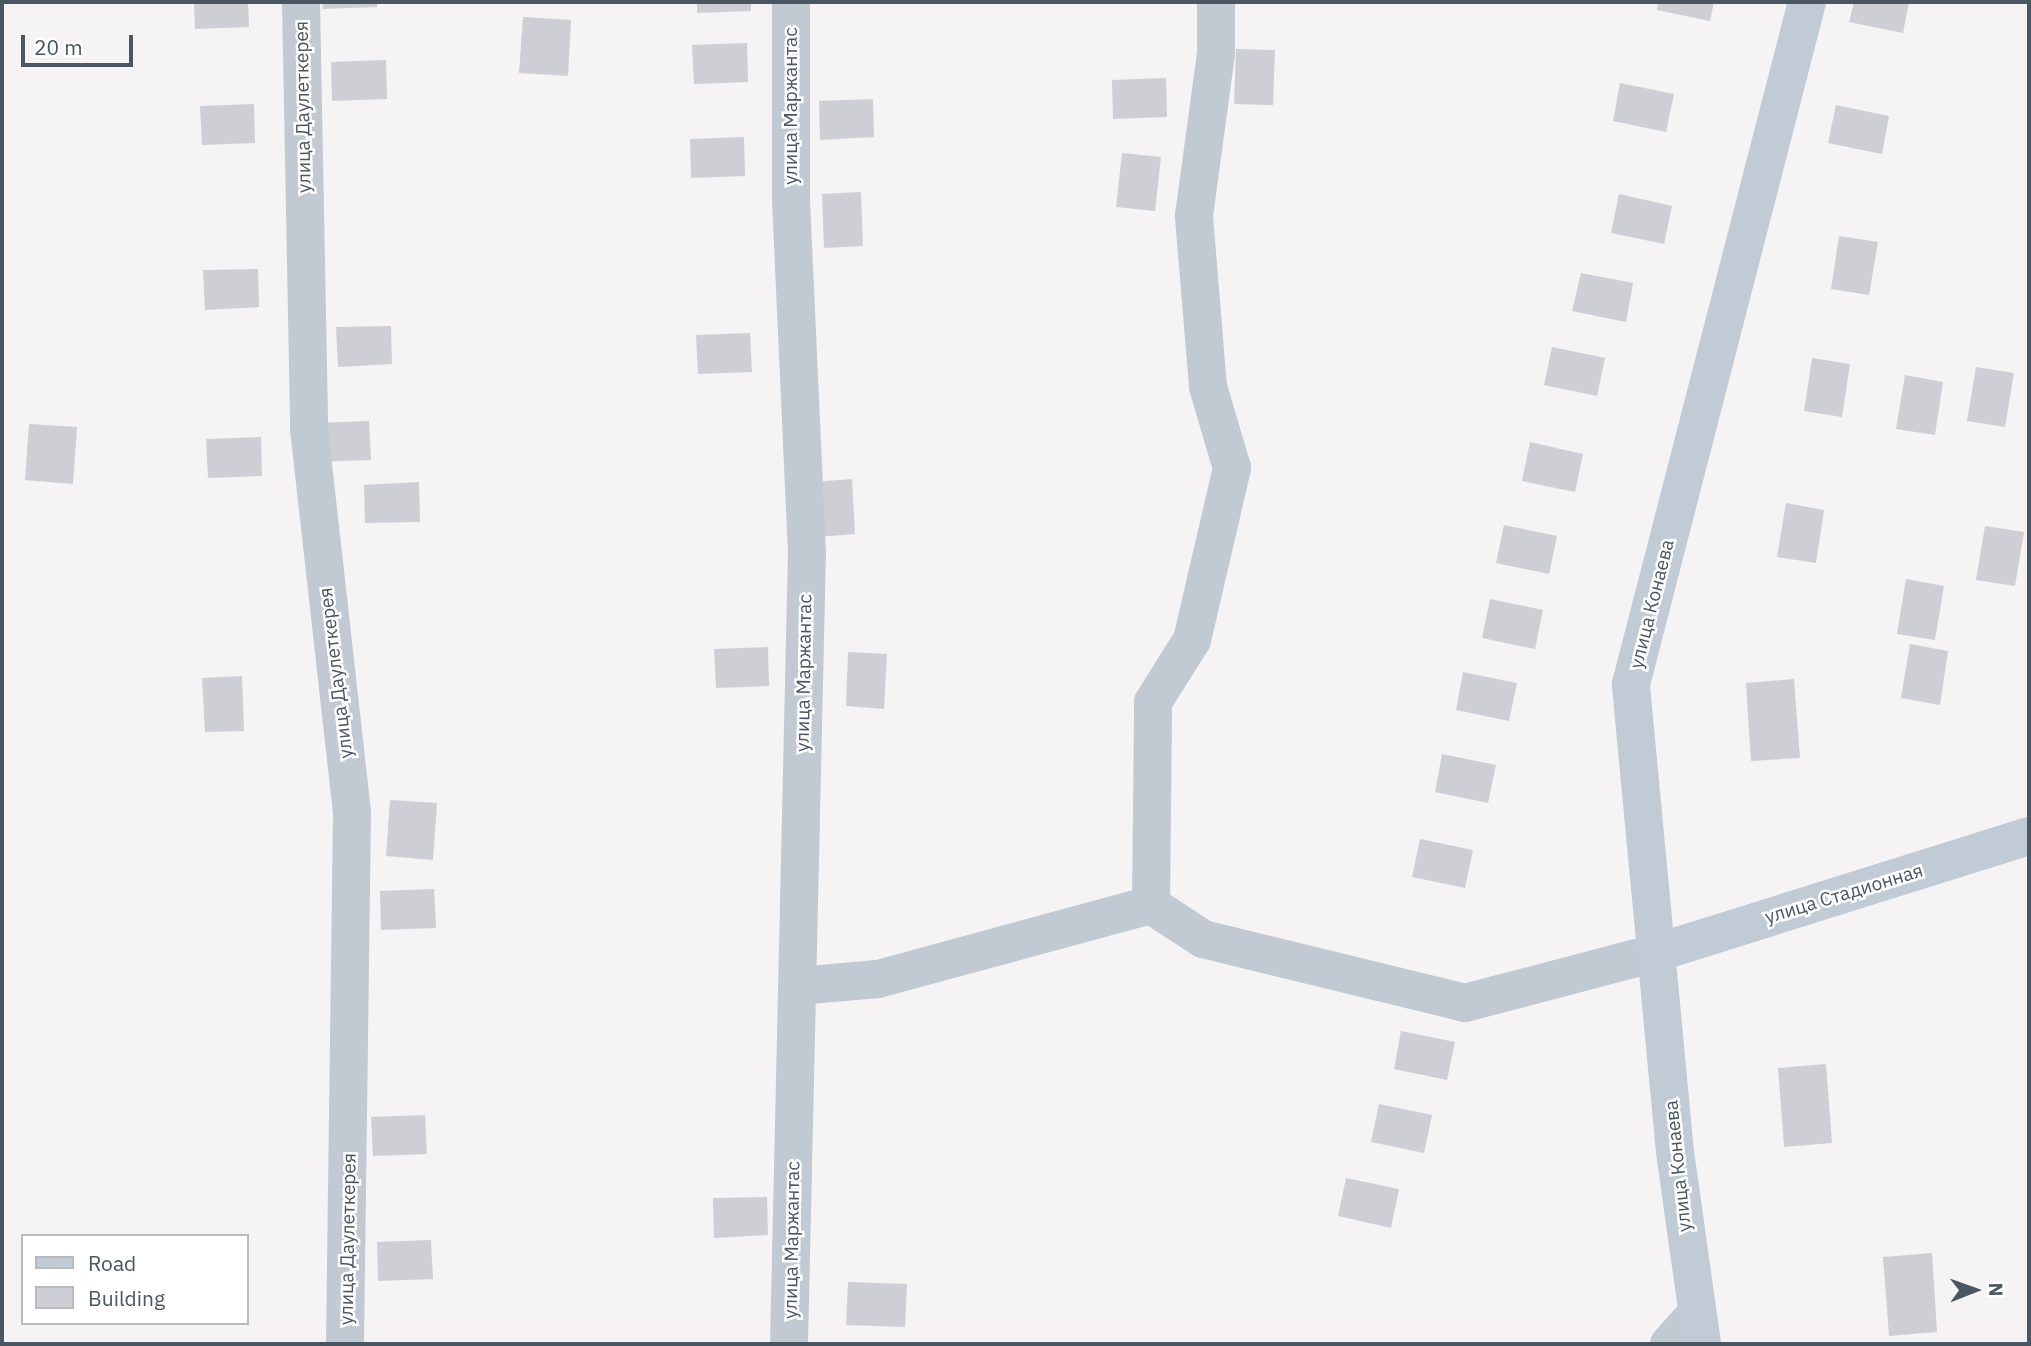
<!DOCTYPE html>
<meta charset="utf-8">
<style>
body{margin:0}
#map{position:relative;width:2031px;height:1346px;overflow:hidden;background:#f5f3f3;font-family:"IBM Plex Sans",sans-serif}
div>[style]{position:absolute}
.building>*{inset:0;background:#cdcfd5}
.street>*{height:38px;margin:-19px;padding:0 19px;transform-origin:19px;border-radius:19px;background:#c1cad2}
.secondary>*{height:38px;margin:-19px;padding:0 19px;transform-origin:19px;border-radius:19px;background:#c1cbd6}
span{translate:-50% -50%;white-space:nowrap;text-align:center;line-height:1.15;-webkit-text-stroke:5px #fff;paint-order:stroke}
.street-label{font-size:19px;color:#4a5661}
.frame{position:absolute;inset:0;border:4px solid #4a5661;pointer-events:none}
.legend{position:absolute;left:21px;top:1234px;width:228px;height:91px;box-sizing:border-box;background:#fff;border:2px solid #b7bbc0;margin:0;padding:9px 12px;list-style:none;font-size:21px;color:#4a5661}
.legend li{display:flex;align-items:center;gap:14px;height:35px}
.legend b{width:35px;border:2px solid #b7bbc0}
.north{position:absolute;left:1940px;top:1255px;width:70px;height:70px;-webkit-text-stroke:5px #fff;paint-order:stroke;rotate:89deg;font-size:19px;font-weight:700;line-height:28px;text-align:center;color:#4a5661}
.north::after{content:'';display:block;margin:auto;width:24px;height:32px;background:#4a5661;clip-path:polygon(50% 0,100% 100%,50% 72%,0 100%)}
.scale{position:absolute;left:21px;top:35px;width:112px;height:32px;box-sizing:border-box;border:4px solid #4a5661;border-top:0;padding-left:9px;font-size:21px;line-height:24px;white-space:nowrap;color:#4a5661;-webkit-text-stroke:5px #fff;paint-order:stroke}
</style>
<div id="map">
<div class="building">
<div style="clip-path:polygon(194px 2px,248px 2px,249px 27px,195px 29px)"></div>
<div style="clip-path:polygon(322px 2px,377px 2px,377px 7px,323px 9px)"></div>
<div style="clip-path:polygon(697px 2px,751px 2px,751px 11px,697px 13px)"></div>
<div style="clip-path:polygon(1658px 2px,1714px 2px,1710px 21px,1657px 10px)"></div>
<div style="clip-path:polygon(1854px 2px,1909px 2px,1903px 33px,1849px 22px)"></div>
<div style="clip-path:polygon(523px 17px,571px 20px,568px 76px,519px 73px)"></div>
<div style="clip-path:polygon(747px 43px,748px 82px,694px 84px,692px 45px)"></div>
<div style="clip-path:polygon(1236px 49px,1275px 50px,1273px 105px,1234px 104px)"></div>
<div style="clip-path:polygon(386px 60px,387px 99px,332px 101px,331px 62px)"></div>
<div style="clip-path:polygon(1166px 78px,1167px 117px,1113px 119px,1112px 80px)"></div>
<div style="clip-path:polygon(1620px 83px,1674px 94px,1666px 132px,1613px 121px)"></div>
<div style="clip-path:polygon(873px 99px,874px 137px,820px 140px,819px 101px)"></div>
<div style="clip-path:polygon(254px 104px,255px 143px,202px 145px,200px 106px)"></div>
<div style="clip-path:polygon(1836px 105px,1889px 116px,1882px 154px,1828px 143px)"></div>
<div style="clip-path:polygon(744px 137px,745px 176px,691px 178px,690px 139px)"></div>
<div style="clip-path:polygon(1122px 153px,1161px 157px,1155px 211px,1116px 207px)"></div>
<div style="clip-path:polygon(861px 192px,863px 246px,824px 248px,822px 194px)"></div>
<div style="clip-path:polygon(1619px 194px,1672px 206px,1664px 244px,1611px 233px)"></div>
<div style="clip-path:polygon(1839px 236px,1878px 242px,1869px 295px,1831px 289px)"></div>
<div style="clip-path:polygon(258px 269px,259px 307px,205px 310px,203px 270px)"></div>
<div style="clip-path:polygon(1581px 273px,1633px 283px,1626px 322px,1572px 311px)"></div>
<div style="clip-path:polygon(391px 326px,392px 364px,338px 367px,336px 327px)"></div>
<div style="clip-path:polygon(750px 333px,752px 372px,698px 374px,696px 335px)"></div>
<div style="clip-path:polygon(1552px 347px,1605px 358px,1597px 396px,1544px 385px)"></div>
<div style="clip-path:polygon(1812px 358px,1850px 364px,1842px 417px,1804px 411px)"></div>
<div style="clip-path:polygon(1976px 367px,2014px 373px,2005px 427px,1967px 421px)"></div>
<div style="clip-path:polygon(1905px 375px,1943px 382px,1935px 435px,1896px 429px)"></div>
<div style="clip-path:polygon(369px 421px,371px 460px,316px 462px,315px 423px)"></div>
<div style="clip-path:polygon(29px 424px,77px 427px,73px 484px,25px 480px)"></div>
<div style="clip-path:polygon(261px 437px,262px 476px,208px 478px,206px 439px)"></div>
<div style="clip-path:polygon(1530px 442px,1583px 454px,1575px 492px,1522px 481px)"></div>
<div style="clip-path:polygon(852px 479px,855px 534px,816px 537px,813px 482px)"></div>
<div style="clip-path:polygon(419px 482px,420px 522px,365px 523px,364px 485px)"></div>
<div style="clip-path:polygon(1786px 503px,1824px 510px,1816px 563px,1777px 557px)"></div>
<div style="clip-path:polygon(1504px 525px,1557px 536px,1549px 574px,1496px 563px)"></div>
<div style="clip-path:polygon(1985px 526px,2024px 532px,2015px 586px,1976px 580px)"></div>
<div style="clip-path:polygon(1906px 579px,1944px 586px,1935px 640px,1897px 634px)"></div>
<div style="clip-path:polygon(1490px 599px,1543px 610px,1535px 649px,1482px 638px)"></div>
<div style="clip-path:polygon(1910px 644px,1948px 651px,1940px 705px,1901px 698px)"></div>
<div style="clip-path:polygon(768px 647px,769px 686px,716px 688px,714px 649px)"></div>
<div style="clip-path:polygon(848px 652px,887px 654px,884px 709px,846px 706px)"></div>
<div style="clip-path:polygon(1463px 672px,1517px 683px,1509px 721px,1456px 710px)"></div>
<div style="clip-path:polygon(242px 676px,244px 731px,205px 732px,202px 678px)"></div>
<div style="clip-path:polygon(1794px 679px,1800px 758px,1751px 761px,1746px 683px)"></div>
<div style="clip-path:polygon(1442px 754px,1496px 765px,1488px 803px,1435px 792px)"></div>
<div style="clip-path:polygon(390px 800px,437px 803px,433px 860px,386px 856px)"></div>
<div style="clip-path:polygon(1420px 839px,1473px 850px,1465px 888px,1412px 877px)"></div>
<div style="clip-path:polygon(434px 889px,436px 928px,381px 930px,380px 891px)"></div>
<div style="clip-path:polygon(1401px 1031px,1455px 1042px,1447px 1080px,1394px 1069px)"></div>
<div style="clip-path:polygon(1826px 1064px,1832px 1143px,1784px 1147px,1778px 1068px)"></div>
<div style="clip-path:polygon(1379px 1104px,1432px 1115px,1424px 1153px,1371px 1142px)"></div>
<div style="clip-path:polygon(425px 1115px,427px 1154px,373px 1156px,371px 1117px)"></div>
<div style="clip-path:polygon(1346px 1178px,1399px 1189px,1391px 1228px,1338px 1216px)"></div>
<div style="clip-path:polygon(767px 1197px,768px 1235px,714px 1238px,713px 1198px)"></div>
<div style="clip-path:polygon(431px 1240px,433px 1279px,378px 1281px,377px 1242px)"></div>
<div style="clip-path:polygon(1932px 1253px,1937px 1332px,1889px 1336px,1883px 1257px)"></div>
<div style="clip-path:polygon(848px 1282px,907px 1284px,905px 1327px,846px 1325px)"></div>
</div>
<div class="street">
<div style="left:301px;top:2px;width:427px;rotate:88.9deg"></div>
<div style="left:309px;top:429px;width:386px;rotate:83.6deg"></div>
<div style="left:352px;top:813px;width:531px;rotate:90.76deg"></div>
<div style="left:1151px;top:905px;width:62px;rotate:33.2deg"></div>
<div style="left:1203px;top:939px;width:270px;rotate:13.7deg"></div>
<div style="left:1465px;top:1003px;width:201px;rotate:-14.7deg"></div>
<div style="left:798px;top:986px;width:80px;rotate:-5deg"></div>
<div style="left:878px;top:979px;width:283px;rotate:-15.2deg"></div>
<div style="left:1151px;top:905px;width:203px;rotate:-89.4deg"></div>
<div style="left:1153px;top:702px;width:73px;rotate:-57.8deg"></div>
<div style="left:1192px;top:640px;width:177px;rotate:-76.9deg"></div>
<div style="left:1232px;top:468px;width:84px;rotate:-106.5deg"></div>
<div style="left:1208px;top:387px;width:172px;rotate:-94.7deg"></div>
<div style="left:1194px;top:216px;width:164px;rotate:-82.3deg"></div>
<div style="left:1216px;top:53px;width:51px;rotate:-90deg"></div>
<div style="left:789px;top:1344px;width:791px;rotate:-88.7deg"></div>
<div style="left:807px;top:553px;width:354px;rotate:-92.6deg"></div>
<div style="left:791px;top:199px;width:197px;rotate:-90deg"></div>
<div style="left:1669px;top:1344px;width:40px;rotate:-48deg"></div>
</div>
<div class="secondary">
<div style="left:1659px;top:952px;width:388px;rotate:-17.4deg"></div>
<div style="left:1702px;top:1344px;width:194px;rotate:-98deg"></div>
<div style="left:1675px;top:1152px;width:470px;rotate:-95.4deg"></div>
<div style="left:1631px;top:684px;width:704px;rotate:-75.53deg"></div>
</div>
<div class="street-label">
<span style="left:791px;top:106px;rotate:-90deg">улица Маржантас</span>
<span style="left:303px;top:107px;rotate:-91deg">улица Даулеткерея</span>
<span style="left:1652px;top:604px;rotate:-76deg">улица Конаева</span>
<span style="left:336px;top:673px;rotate:-97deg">улица Даулеткерея</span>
<span style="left:804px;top:673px;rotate:-89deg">улица Маржантас</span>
<span style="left:1844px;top:894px;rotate:-17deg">улица Стадионная</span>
<span style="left:1678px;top:1166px;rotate:-96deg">улица Конаева</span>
<span style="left:348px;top:1239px;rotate:-89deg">улица Даулеткерея</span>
<span style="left:792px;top:1240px;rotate:-89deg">улица Маржантас</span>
</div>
<div class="frame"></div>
<ul class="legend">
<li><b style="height:9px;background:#c1cbd6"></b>Road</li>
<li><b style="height:19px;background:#cdcfd5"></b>Building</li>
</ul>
<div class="north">N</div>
<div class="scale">20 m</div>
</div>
